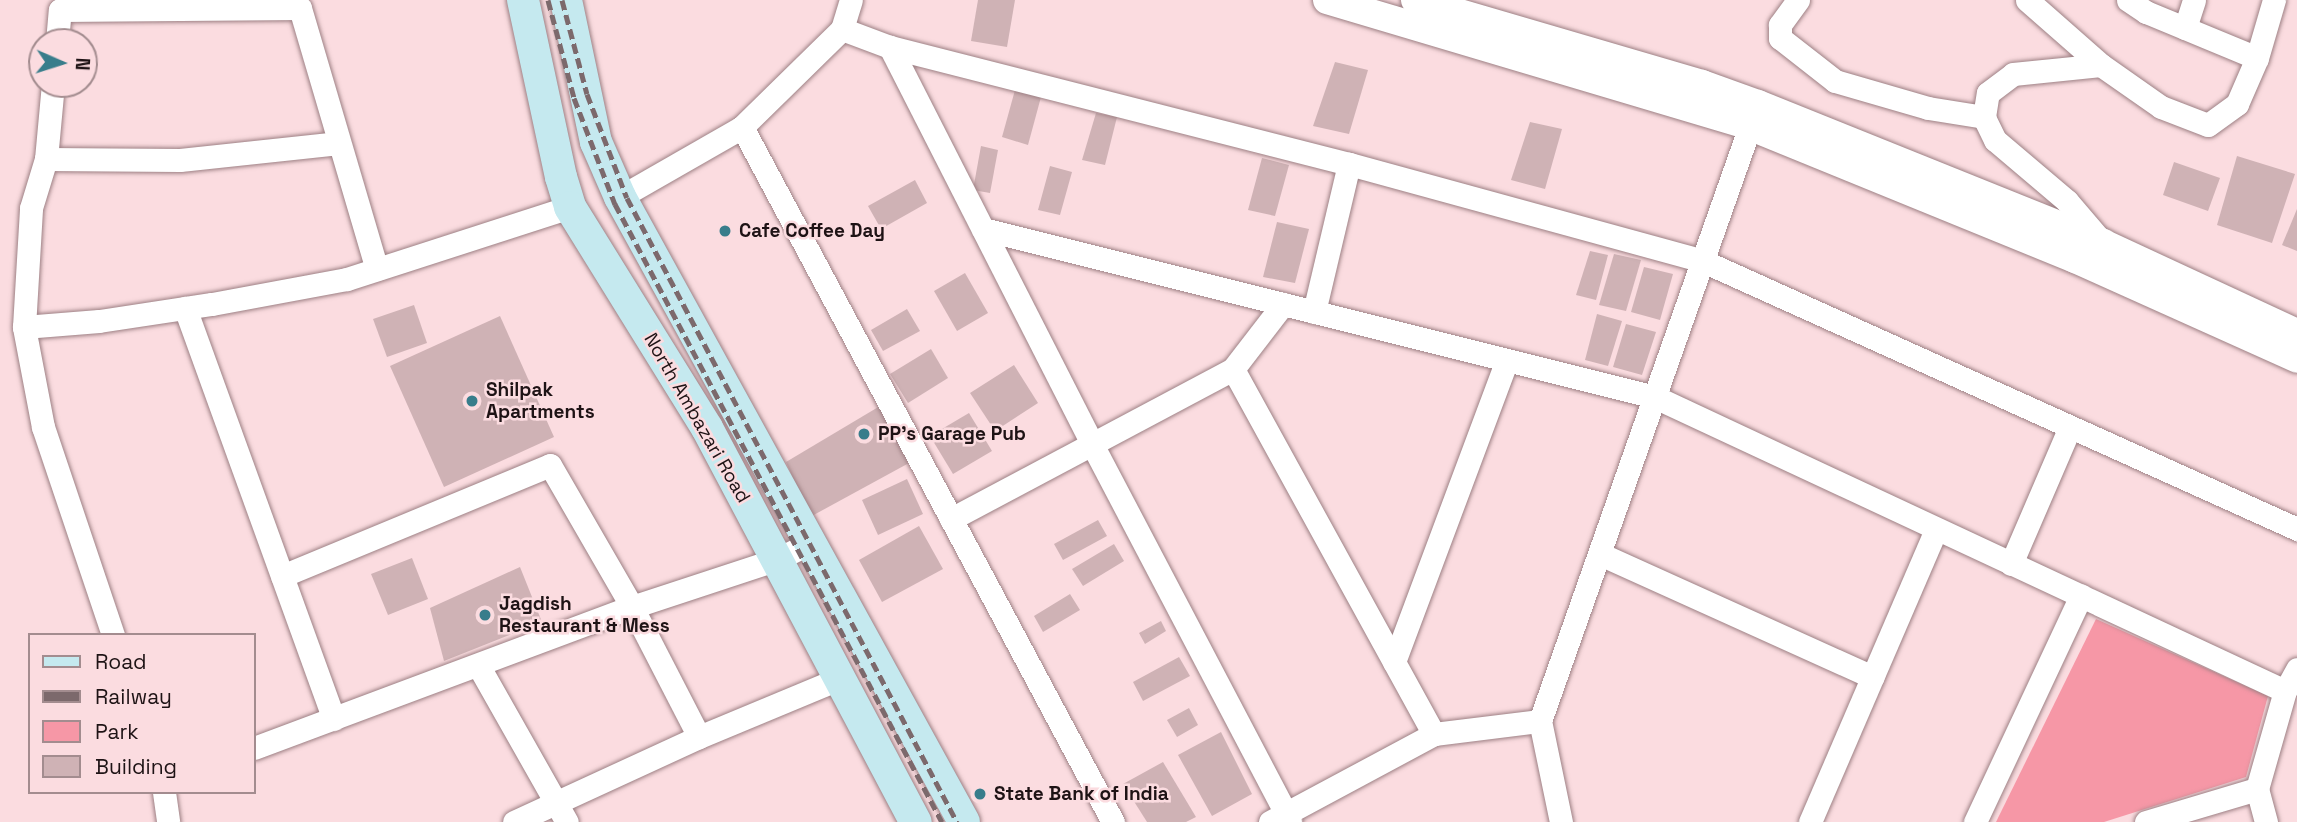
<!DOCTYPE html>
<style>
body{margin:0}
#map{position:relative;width:2297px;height:822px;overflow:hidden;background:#fbdce0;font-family:"Space Grotesk",sans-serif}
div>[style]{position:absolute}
.green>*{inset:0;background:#f697a6}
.building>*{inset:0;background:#cfb2b5}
.roads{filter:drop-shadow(0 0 2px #9d8084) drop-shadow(0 0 2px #9d8084)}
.minor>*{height:23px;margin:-11.5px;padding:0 11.5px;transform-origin:11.5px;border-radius:11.5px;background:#fff}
.tertiary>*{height:28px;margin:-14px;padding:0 14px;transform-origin:14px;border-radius:14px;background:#fff}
.secondary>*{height:32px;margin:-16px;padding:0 16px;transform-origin:16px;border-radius:16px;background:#c5e9ef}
.rail>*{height:5px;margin-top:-2.5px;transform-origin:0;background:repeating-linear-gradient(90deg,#7c696c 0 10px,transparent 0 15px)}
.dots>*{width:19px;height:19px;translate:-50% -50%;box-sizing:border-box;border:4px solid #fbdce0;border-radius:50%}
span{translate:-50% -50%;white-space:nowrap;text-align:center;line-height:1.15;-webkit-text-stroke:5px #fbdce0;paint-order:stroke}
.poi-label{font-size:19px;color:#1e1315;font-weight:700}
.left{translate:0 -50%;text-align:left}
.street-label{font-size:19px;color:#1e1315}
.legend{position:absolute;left:28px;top:633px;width:228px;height:161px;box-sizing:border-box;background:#fbdce0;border:2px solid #a38c8f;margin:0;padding:9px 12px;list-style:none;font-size:21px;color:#1e1315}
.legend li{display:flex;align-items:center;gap:14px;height:35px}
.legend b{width:35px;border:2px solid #a38c8f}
.north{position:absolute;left:28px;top:28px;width:70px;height:70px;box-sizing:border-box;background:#fbdce0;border:2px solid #a38c8f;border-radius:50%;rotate:93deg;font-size:19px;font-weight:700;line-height:28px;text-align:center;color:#1e1315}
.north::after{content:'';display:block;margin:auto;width:24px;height:32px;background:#387d8b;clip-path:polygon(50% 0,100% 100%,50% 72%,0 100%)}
</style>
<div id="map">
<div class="green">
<div style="clip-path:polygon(2096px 619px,2268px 696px,2246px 777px,2104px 822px,1996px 822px)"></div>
</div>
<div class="building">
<div style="clip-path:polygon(978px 0,1015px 0,1007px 47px,971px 41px)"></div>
<div style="clip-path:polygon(1335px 62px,1368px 70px,1349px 134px,1313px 126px)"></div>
<div style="clip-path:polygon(1015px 90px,1041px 97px,1028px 145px,1002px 137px)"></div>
<div style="clip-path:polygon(1096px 113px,1117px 117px,1105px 165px,1082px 160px)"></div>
<div style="clip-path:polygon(1530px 122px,1562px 129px,1545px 189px,1511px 180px)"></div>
<div style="clip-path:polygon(981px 146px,998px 150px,990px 193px,973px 190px)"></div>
<div style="clip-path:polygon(2237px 156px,2295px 174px,2272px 243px,2217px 225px)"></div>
<div style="clip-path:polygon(1262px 158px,1289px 165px,1275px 216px,1248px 210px)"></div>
<div style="clip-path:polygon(2174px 162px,2220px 178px,2208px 211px,2163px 195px)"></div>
<div style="clip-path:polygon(1050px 166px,1072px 172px,1060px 215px,1038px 210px)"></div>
<div style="clip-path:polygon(915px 180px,927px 203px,881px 229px,868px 206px)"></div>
<div style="clip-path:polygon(2297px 209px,2297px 251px,2282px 245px)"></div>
<div style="clip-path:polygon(1277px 222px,1309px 229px,1295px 283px,1263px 277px)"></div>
<div style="clip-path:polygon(1590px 251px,1608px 255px,1596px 300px,1576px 295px)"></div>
<div style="clip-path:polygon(1614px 254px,1641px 260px,1626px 311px,1599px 305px)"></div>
<div style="clip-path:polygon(1644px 267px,1673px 274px,1660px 320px,1631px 312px)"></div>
<div style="clip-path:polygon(965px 273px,988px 313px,957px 331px,934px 291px)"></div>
<div style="clip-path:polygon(414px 305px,427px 343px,387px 357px,373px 319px)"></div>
<div style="clip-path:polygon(907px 309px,920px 331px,883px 351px,871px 330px)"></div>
<div style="clip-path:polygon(1597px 314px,1622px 321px,1608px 366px,1585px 360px)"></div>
<div style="clip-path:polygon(500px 316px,554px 437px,444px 487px,390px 366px)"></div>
<div style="clip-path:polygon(1626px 324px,1656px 332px,1642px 375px,1613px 367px)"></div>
<div style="clip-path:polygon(931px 349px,948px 378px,908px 403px,890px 374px)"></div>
<div style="clip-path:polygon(1014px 365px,1038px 403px,995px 431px,970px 393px)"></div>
<div style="clip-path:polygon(880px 406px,909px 463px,810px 517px,786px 462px)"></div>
<div style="clip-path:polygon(969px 413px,992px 451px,953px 474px,930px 436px)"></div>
<div style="clip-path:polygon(907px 479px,923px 514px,878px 535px,862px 500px)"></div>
<div style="clip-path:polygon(1098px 520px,1107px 536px,1063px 560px,1054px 544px)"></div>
<div style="clip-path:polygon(919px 526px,943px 569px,882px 602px,859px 560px)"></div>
<div style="clip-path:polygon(1114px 544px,1124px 561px,1083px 586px,1072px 569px)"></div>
<div style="clip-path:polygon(412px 558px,428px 599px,388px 615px,371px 574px)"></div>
<div style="clip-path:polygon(520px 567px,542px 622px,444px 661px,430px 608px)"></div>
<div style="clip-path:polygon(1070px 594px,1080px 610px,1043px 632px,1034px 616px)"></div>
<div style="clip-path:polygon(1161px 621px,1166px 631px,1145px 644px,1139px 633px)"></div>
<div style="clip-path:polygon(1179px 657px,1190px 676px,1143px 701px,1133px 682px)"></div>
<div style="clip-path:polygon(1189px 708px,1198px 725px,1177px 737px,1167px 720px)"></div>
<div style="clip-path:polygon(1221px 732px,1252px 794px,1212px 816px,1178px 755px)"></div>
<div style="clip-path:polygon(1163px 762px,1196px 817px,1186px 822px,1147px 822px,1123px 784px)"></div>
</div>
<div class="roads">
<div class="minor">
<div style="left:1798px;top:0;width:31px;rotate:126deg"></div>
<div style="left:1780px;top:25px;width:13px;rotate:90deg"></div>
<div style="left:1780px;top:38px;width:70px;rotate:38deg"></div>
<div style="left:1835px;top:81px;width:97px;rotate:16.2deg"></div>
<div style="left:1928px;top:108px;width:57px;rotate:9.1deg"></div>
<div style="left:2027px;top:0;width:98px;rotate:41.3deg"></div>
<div style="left:2128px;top:0;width:22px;rotate:34deg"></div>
<div style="left:2146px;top:12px;width:120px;rotate:22.5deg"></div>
<div style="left:2185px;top:28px;width:29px;rotate:-72deg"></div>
<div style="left:842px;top:29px;width:51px;rotate:20.6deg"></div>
<div style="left:890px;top:47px;width:448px;rotate:63deg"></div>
<div style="left:1093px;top:446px;width:424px;rotate:62.3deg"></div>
<div style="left:57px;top:42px;width:32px;rotate:-85deg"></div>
<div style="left:60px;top:10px;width:240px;rotate:-0.5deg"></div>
<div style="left:300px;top:8px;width:272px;rotate:73.6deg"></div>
<div style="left:890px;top:47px;width:474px;rotate:14.3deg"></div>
<div style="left:1349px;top:164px;width:367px;rotate:15.3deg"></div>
<div style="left:1703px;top:261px;width:652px;rotate:24.28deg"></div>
<div style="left:742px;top:127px;width:788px;rotate:61.91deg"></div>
<div style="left:46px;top:159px;width:134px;rotate:0.4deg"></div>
<div style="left:180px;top:160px;width:160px;rotate:-6.1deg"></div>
<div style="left:620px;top:197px;width:141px;rotate:-29.8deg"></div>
<div style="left:742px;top:127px;width:140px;rotate:-44.4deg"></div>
<div style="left:842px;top:29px;width:30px;rotate:-73deg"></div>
<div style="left:983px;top:229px;width:693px;rotate:14.04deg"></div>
<div style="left:1655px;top:397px;width:695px;rotate:25.02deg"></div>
<div style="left:2102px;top:242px;width:54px;rotate:-130.5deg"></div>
<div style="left:2067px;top:201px;width:94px;rotate:-139.7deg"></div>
<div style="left:1995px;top:140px;width:25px;rotate:-116deg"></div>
<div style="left:1984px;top:117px;width:24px;rotate:-81deg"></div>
<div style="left:1988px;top:93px;width:31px;rotate:-37deg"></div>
<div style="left:2013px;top:74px;width:88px;rotate:-5.8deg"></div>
<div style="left:2101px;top:65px;width:73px;rotate:35deg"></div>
<div style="left:2161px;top:107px;width:50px;rotate:21deg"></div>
<div style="left:2208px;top:125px;width:36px;rotate:-36deg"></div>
<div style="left:2237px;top:104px;width:50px;rotate:-66.5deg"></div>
<div style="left:2257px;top:58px;width:60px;rotate:-73.7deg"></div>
<div style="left:185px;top:308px;width:437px;rotate:70.1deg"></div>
<div style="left:1314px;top:312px;width:152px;rotate:-76.7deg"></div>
<div style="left:24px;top:327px;width:119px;rotate:-86.6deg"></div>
<div style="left:31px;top:208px;width:51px;rotate:-73deg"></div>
<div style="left:46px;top:159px;width:75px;rotate:-84.7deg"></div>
<div style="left:1233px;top:369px;width:417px;rotate:61.2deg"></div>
<div style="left:951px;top:519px;width:319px;rotate:-28deg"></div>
<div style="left:1233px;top:369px;width:82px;rotate:-52.4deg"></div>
<div style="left:1600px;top:554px;width:299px;rotate:24.3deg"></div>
<div style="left:2011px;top:564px;width:149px;rotate:-66.7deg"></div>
<div style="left:282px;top:576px;width:290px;rotate:-22.5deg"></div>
<div style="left:550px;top:465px;width:164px;rotate:60deg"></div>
<div style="left:632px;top:607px;width:146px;rotate:62.7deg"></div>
<div style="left:113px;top:635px;width:219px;rotate:-108.6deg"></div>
<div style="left:43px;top:427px;width:102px;rotate:-100.8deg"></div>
<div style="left:24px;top:327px;width:75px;rotate:-4.6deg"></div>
<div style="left:99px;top:321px;width:114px;rotate:-8.6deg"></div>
<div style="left:212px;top:304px;width:137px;rotate:-10.5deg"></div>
<div style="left:347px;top:279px;width:234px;rotate:-17.9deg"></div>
<div style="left:1394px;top:662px;width:322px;rotate:-69.5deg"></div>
<div style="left:478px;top:665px;width:180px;rotate:60.5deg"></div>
<div style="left:254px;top:748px;width:403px;rotate:-20.5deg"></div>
<div style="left:632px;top:607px;width:154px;rotate:-18.2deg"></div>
<div style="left:778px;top:559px;width:36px;rotate:-27deg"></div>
<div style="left:164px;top:792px;width:30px;rotate:82deg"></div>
<div style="left:514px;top:822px;width:204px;rotate:-24.7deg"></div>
<div style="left:699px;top:737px;width:154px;rotate:-22.6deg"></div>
<div style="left:1270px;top:822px;width:186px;rotate:-28.2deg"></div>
<div style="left:1434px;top:734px;width:107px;rotate:-7deg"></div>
<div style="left:1561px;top:822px;width:103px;rotate:-101.7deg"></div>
<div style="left:1540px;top:721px;width:646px;rotate:-70.56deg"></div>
<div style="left:1810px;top:822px;width:319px;rotate:-66.7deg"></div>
<div style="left:1975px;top:822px;width:250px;rotate:-64.9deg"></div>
<div style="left:2146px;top:822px;width:116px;rotate:-16.6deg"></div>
<div style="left:2266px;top:822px;width:34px;rotate:-105deg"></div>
<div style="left:2257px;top:789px;width:102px;rotate:-74.1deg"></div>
<div style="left:2285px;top:691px;width:25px;rotate:-61deg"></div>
</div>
<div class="tertiary">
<div style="left:1327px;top:0;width:440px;rotate:16.6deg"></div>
<div style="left:1749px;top:126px;width:352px;rotate:22.2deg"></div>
<div style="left:2075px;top:259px;width:243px;rotate:24.2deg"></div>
<div style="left:1415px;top:0;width:299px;rotate:16.3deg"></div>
<div style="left:1702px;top:84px;width:59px;rotate:19.7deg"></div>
<div style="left:1758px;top:104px;width:372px;rotate:21.9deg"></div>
<div style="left:2103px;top:243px;width:214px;rotate:24.9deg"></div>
</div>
<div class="secondary">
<div style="left:523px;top:0;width:181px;rotate:77.9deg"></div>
<div style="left:561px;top:177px;width:31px;rotate:73deg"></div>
<div style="left:570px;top:207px;width:260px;rotate:58.2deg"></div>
<div style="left:707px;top:428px;width:446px;rotate:62.1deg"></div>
<div style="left:566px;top:0;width:145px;rotate:78.1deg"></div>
<div style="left:596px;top:142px;width:60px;rotate:66.4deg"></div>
<div style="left:620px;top:197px;width:713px;rotate:61.17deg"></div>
</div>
</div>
<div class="rail">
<div style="left:548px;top:0;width:101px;rotate:75.1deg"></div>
<div style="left:574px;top:98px;width:114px;rotate:68.9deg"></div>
<div style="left:615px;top:204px;width:699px;rotate:62.12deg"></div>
<div style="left:562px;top:0;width:97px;rotate:75.1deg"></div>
<div style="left:587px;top:94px;width:111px;rotate:69deg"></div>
<div style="left:627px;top:198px;width:706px;rotate:62.13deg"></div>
</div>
<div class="dots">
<div style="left:725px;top:231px;background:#387d8b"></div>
<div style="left:472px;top:401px;background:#387d8b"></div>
<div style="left:864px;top:434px;background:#387d8b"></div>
<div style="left:485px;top:615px;background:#387d8b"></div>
<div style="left:980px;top:794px;background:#387d8b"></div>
</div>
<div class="poi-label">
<span class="left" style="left:739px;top:231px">Cafe Coffee Day</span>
<span class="left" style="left:486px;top:401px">Shilpak<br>Apartments</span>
<span class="left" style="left:878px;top:434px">PP's Garage Pub</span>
<span class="left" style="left:499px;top:615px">Jagdish<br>Restaurant &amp; Mess</span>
<span class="left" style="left:994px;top:794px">State Bank of India</span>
</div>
<div class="street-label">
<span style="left:697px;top:418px;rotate:60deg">North Ambazari Road</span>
</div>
<ul class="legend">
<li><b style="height:9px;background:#c5e9ef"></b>Road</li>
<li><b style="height:9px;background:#7c696c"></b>Railway</li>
<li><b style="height:19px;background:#f697a6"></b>Park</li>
<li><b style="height:19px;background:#cfb2b5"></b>Building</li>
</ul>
<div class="north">N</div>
</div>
